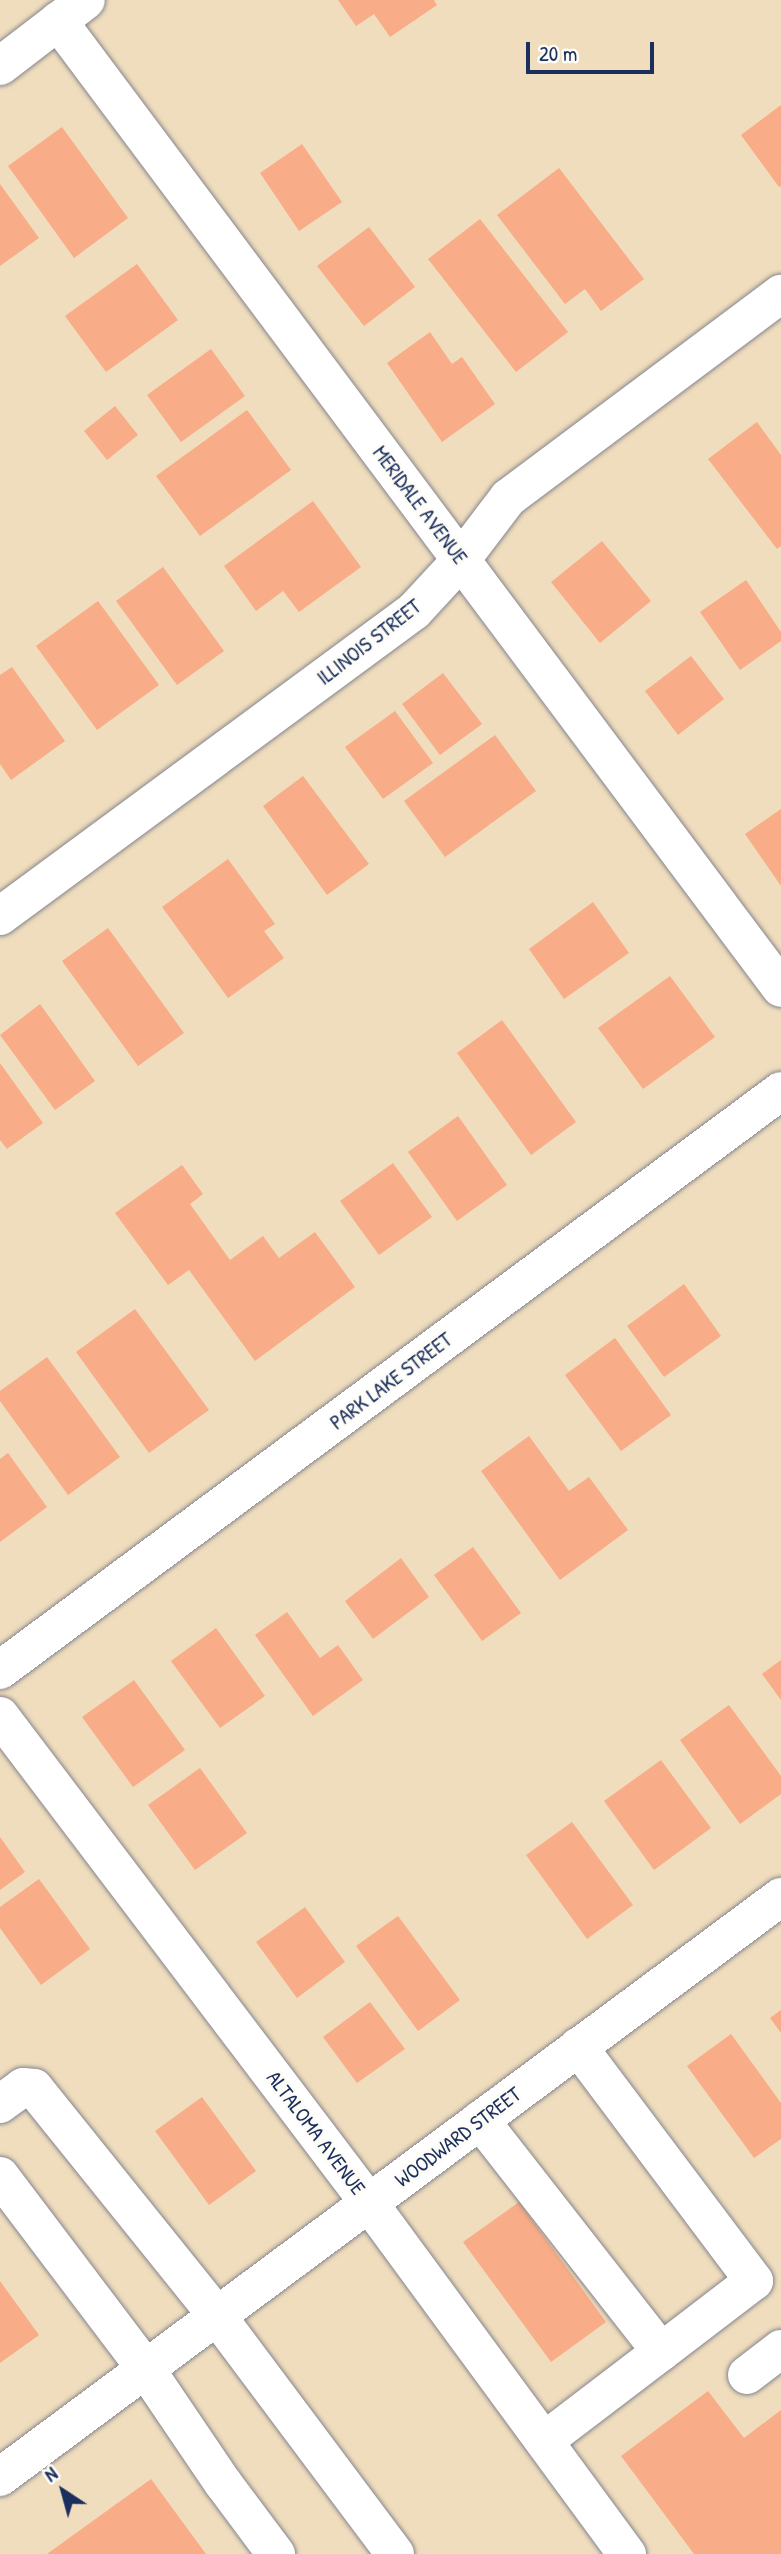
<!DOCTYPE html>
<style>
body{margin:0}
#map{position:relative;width:781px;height:2554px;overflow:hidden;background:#f0ddbd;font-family:"Patrick Hand",sans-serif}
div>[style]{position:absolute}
.building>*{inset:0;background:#f8ac87}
.roads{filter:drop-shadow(0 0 2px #86868e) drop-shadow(0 0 2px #86868e)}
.minor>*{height:38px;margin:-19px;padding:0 19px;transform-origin:19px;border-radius:19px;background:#fff}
span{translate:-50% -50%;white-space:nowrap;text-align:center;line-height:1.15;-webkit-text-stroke:6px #fdfcf7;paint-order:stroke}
.street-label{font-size:21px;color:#1b2f5e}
.north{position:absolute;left:28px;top:2456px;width:70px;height:70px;-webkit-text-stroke:5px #fdfcf7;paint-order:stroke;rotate:324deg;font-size:19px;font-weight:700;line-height:28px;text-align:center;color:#1b2f5e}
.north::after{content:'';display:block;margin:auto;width:24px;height:32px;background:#1b2f5e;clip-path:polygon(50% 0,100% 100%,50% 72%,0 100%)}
.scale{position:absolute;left:526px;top:42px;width:128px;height:32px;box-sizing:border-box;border:4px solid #1b2f5e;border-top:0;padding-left:9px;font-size:21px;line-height:24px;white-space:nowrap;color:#1b2f5e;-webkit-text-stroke:5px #fdfcf7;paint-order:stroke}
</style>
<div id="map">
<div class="building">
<div style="clip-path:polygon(338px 0,434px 0,437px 5px,390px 37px,374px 14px,356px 26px)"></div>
<div style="clip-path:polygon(781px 105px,781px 186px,779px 187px,741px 135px)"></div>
<div style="clip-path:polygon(62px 127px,128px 218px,74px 258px,8px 166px)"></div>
<div style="clip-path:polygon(302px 144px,342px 202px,299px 231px,260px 173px)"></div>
<div style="clip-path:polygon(559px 168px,644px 279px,601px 311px,585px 289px,565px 304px,497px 215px)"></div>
<div style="clip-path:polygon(0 184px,39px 238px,0 266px)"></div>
<div style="clip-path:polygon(480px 219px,568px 332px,516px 372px,428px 259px)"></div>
<div style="clip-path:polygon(369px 227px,415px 287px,364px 326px,317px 266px)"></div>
<div style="clip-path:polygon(137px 264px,178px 320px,106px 372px,65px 316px)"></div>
<div style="clip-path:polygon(430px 332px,452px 364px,462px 357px,495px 404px,442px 442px,387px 363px)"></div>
<div style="clip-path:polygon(211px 349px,245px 396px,181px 442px,147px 395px)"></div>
<div style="clip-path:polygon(115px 406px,138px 435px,107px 460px,84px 431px)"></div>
<div style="clip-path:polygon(247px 410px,291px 470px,200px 536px,156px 476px)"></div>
<div style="clip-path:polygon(757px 422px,781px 455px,781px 546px,777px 549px,708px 459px)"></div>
<div style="clip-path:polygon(313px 501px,361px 567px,299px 612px,283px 591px,256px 611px,224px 566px)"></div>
<div style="clip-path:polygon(602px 541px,651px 601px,600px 643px,551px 582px)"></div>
<div style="clip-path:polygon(163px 567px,224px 651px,177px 685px,116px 601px)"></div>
<div style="clip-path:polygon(746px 580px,781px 632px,781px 641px,740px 670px,700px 612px)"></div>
<div style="clip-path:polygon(98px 601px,159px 685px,97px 730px,36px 646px)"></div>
<div style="clip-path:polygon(691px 656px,724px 699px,678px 735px,645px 691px)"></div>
<div style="clip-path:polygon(12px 667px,65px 741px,11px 780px,0 764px,0 675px)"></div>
<div style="clip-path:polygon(443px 673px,482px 724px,440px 755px,402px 704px)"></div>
<div style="clip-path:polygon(395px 711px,433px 763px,383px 799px,345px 747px)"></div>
<div style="clip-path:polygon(495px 735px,536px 791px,445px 857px,404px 801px)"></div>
<div style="clip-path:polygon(303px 776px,369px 864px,327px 895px,263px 806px)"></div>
<div style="clip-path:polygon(781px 809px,781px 886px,745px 834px)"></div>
<div style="clip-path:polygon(228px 859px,275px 924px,264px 931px,284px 958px,228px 998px,162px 907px)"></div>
<div style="clip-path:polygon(593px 902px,629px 953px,564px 999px,529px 949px)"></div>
<div style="clip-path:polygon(108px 928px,184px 1033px,138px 1066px,62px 961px)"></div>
<div style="clip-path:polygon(670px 976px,715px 1037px,643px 1089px,598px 1028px)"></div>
<div style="clip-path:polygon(40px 1004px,95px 1081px,55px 1110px,0 1035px)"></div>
<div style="clip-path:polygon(502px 1020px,576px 1122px,531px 1155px,457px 1053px)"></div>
<div style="clip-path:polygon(0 1063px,43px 1123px,7px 1149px,0 1140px)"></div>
<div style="clip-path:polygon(458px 1116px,507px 1185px,457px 1221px,408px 1152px)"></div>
<div style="clip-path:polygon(393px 1163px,432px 1217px,379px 1255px,340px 1201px)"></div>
<div style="clip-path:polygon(182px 1165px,203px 1194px,190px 1204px,230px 1260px,263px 1236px,279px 1258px,315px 1232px,355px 1287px,255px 1361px,189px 1270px,168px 1285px,115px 1213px)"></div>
<div style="clip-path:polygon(684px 1284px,721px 1336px,664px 1377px,627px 1326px)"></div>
<div style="clip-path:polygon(135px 1309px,209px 1410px,149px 1453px,76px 1352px)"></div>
<div style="clip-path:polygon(615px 1338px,671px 1415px,621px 1451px,565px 1375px)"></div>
<div style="clip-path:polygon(47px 1357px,120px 1457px,68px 1495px,0 1401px,0 1391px)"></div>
<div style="clip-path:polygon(529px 1436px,569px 1491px,589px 1477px,628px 1530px,560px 1580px,481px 1471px)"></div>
<div style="clip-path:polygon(8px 1453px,47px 1507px,0 1542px,0 1459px)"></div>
<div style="clip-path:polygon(473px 1547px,521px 1613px,482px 1641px,434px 1575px)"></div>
<div style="clip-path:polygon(401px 1558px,429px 1597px,373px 1639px,345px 1601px)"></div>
<div style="clip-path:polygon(287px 1612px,320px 1658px,338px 1645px,363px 1680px,313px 1716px,255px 1635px)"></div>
<div style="clip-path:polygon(216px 1628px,265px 1696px,220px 1728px,171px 1661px)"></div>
<div style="clip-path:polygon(781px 1660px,781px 1700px,762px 1674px)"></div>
<div style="clip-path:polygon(134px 1680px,185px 1750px,133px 1787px,82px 1717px)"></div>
<div style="clip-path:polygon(729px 1705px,781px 1776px,781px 1794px,740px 1824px,680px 1740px)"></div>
<div style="clip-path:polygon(661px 1760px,711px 1828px,654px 1870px,604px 1801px)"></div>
<div style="clip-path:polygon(200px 1768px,247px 1833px,195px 1870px,148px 1805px)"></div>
<div style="clip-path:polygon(572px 1822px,633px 1905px,587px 1939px,526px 1855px)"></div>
<div style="clip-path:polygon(0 1837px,25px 1872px,0 1890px)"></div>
<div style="clip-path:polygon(39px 1879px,90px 1949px,41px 1985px,0 1928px,0 1907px)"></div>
<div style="clip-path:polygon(305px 1907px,345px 1962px,297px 1998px,256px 1942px)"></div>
<div style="clip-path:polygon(398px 1916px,460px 2000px,418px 2031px,356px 1946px)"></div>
<div style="clip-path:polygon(370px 2002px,405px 2049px,357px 2083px,323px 2037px)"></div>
<div style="clip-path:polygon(781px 2010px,781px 2033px,770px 2018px)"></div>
<div style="clip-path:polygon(731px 2034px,781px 2103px,781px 2139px,754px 2158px,687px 2066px)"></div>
<div style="clip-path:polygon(202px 2097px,256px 2171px,209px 2205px,155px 2131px)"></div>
<div style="clip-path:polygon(519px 2202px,606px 2322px,551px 2362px,463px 2242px)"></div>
<div style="clip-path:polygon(0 2281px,39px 2335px,0 2363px)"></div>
<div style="clip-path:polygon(708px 2391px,744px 2438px,781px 2410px,781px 2554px,694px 2554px,621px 2456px)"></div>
<div style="clip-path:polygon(151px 2479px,206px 2554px,47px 2554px)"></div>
</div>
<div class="roads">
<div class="minor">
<div style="left:58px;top:21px;width:1207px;rotate:53.22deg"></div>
<div style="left:0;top:66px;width:108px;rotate:-37.5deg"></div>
<div style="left:0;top:916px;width:514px;rotate:-36.38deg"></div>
<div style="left:414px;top:611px;width:69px;rotate:-47.3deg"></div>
<div style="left:461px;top:560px;width:78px;rotate:-52.8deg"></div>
<div style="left:508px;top:498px;width:341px;rotate:-36.8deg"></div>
<div style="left:0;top:1670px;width:972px;rotate:-36.55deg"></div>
<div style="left:0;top:1716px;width:611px;rotate:52.85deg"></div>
<div style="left:369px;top:2203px;width:436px;rotate:53.7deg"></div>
<div style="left:0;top:2104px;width:29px;rotate:-36deg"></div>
<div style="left:23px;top:2087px;width:11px;rotate:5deg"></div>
<div style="left:34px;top:2088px;width:292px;rotate:51.2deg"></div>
<div style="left:217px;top:2316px;width:297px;rotate:53.2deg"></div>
<div style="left:480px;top:2120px;width:294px;rotate:52deg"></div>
<div style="left:661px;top:2352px;width:117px;rotate:-37.4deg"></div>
<div style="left:754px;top:2281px;width:293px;rotate:-126.9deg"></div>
<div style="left:0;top:2176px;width:241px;rotate:52.9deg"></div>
<div style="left:145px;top:2368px;width:139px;rotate:55.9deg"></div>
<div style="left:223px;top:2483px;width:89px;rotate:53.3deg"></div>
<div style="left:747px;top:2375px;width:43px;rotate:-37.4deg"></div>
<div style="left:544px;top:2441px;width:147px;rotate:-37.3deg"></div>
<div style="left:0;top:2477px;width:973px;rotate:-36.6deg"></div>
</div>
</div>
<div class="street-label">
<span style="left:420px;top:505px;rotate:53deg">MERIDALE AVENUE</span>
<span style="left:369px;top:642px;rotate:-38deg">ILLINOIS STREET</span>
<span style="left:391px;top:1381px;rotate:-37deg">PARK LAKE STREET</span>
<span style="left:316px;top:2133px;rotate:53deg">ALTALOMA AVENUE</span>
<span style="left:458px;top:2137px;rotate:-37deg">WOODWARD STREET</span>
</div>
<div class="north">N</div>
<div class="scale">20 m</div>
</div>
